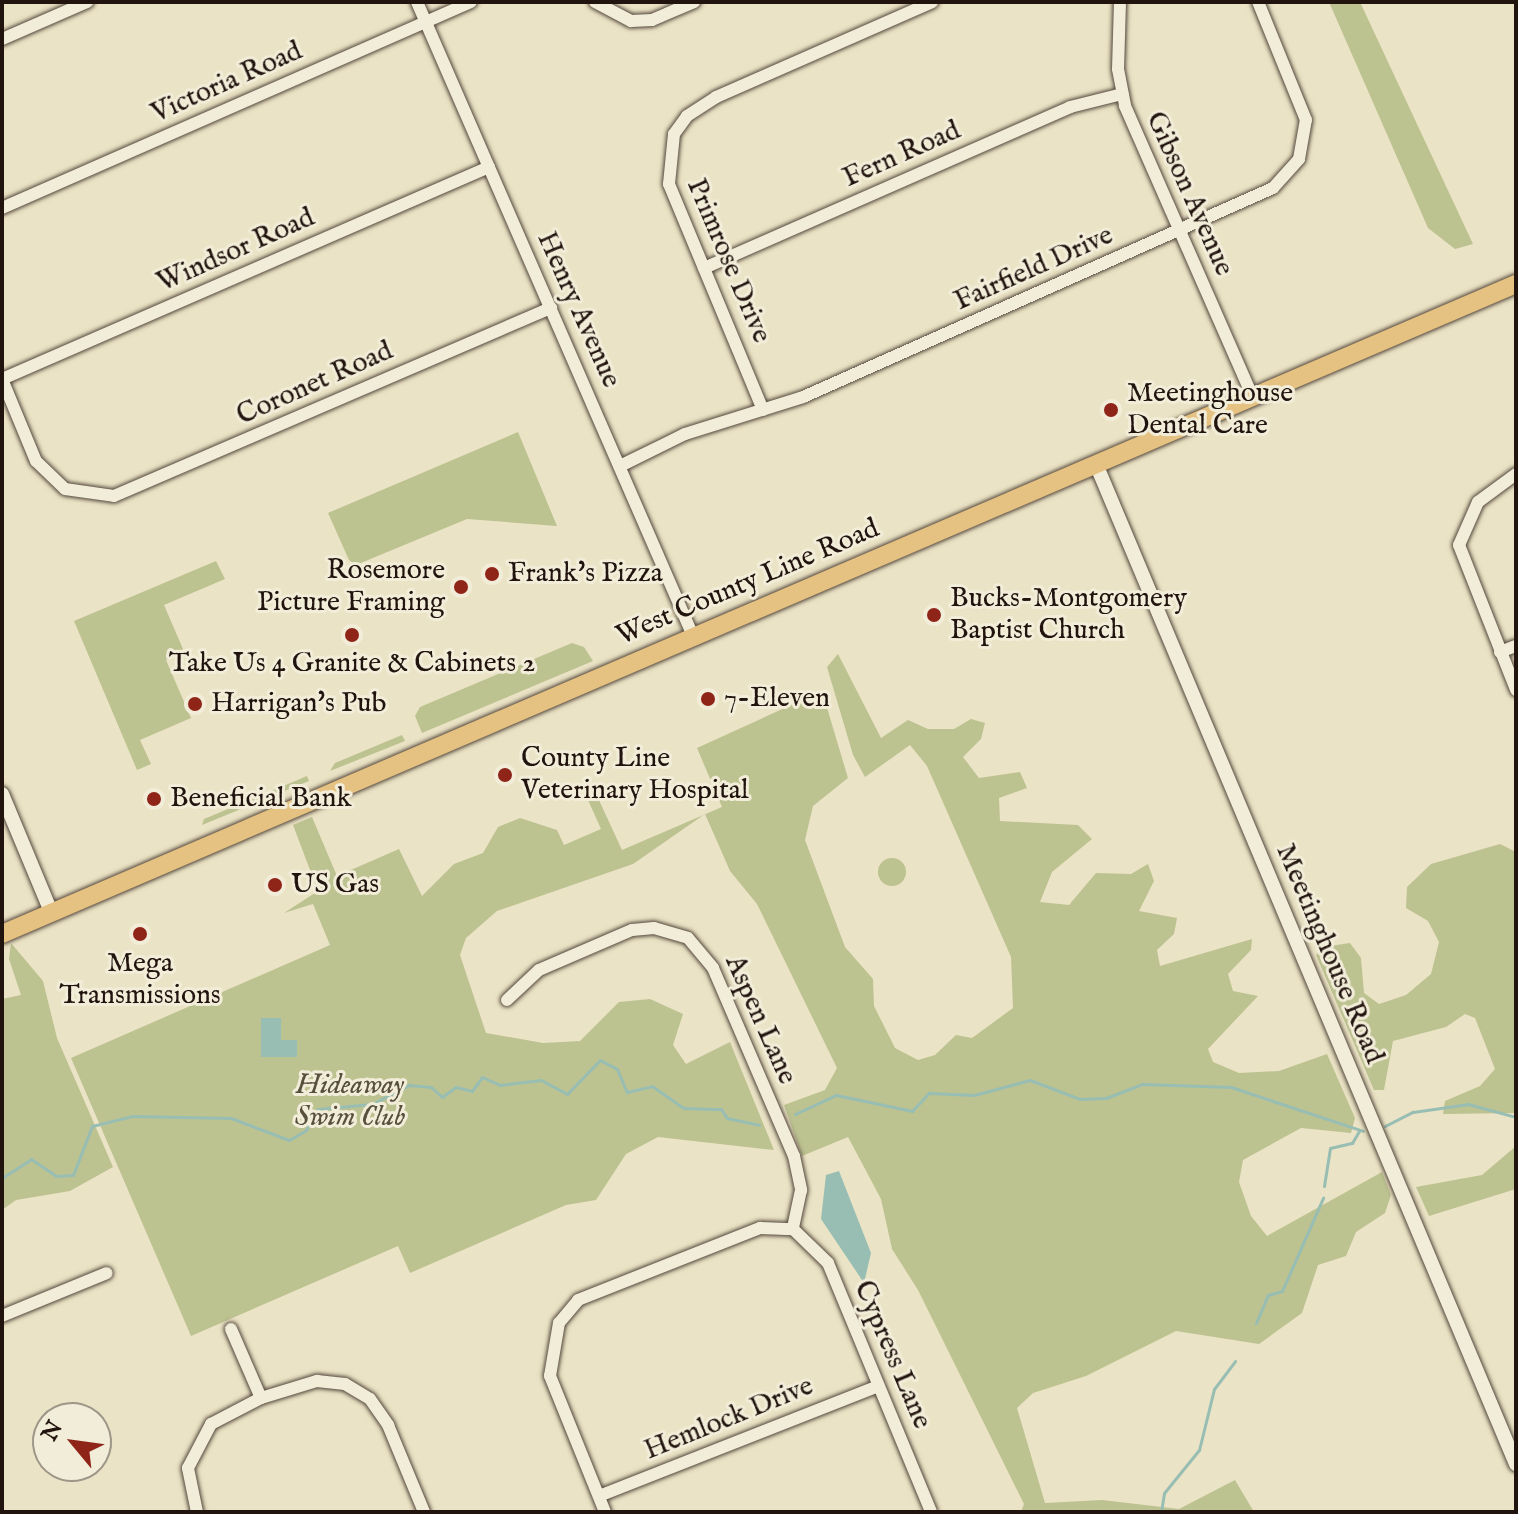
<!DOCTYPE html>
<style>
body{margin:0}
#map{position:relative;width:1518px;height:1514px;overflow:hidden;background:#ebe3c5;font-family:"IM FELL English",serif}
div>[style]{position:absolute}
.green>*{inset:0;background:#bdc291}
.round{border-radius:50%}
.water>*{inset:0;background:#98beb4}
.stream>*{height:3px;margin:-1.5px;padding:0 1.5px;transform-origin:1.5px;border-radius:1.5px;background:#98beb4}
.roads{filter:drop-shadow(0 0 2px #54473c) drop-shadow(0 0 2px #54473c)}
.minor>*{height:12px;margin:-6px;padding:0 6px;transform-origin:6px;border-radius:6px;background:#f2edd9}
.tertiary>*{height:14px;margin:-7px;padding:0 7px;transform-origin:7px;border-radius:7px;background:#f2edd9}
.primary>*{height:18px;margin:-9px;padding:0 9px;transform-origin:9px;border-radius:9px;background:#e6c282}
.dots>*{width:22px;height:22px;translate:-50% -50%;box-sizing:border-box;border:4px solid #f2edd9;border-radius:50%}
span{translate:-50% -50%;white-space:nowrap;text-align:center;line-height:1.15;-webkit-text-stroke:6px #f2edd9;paint-order:stroke}
.street-label{font-size:28px;color:#21130e}
.poi-label{font-size:28px;color:#21130e}
.left{translate:0 -50%;text-align:left}
.right{translate:-100% -50%;text-align:right}
.park-label{font-size:28px;color:#58503c;font-style:italic}
.frame{position:absolute;inset:0;border:4px solid #21130e;pointer-events:none}
.north{position:absolute;left:32px;top:1402px;width:80px;height:80px;box-sizing:border-box;background:#f2edd9;border:2px solid #9e9688;border-radius:50%;rotate:299deg;font-size:22px;font-weight:700;line-height:32px;text-align:center;color:#21130e}
.north::after{content:'';display:block;margin:auto;width:28px;height:36px;background:#8f2418;clip-path:polygon(50% 0,100% 100%,50% 72%,0 100%)}
</style>
<div id="map">
<div class="green">
<div style="clip-path:polygon(1329px 2px,1360px 2px,1473px 244px,1455px 249px,1428px 228px)"></div>
<div style="clip-path:polygon(518px 432px,557px 526px,467px 519px,356px 565px,349px 560px,328px 513px)"></div>
<div style="clip-path:polygon(216px 561px,225px 579px,164px 605px,183px 649px,166px 660px,191px 718px,140px 740px,151px 764px,137px 770px,74px 621px)"></div>
<div style="clip-path:polygon(572px 643px,584px 647px,593px 661px,422px 733px,415px 716px,420px 707px)"></div>
<div style="clip-path:polygon(838px 654px,881px 738px,908px 720px,928px 729px,954px 729px,971px 719px,985px 723px,981px 739px,963px 757px,979px 778px,1020px 772px,1027px 788px,999px 798px,1000px 821px,1078px 825px,1092px 839px,1052px 872px,1040px 902px,1069px 905px,1096px 873px,1131px 874px,1148px 864px,1154px 881px,1139px 911px,1177px 918px,1174px 934px,1157px 950px,1160px 966px,1252px 939px,1251px 950px,1228px 974px,1233px 991px,1258px 996px,1208px 1049px,1213px 1062px,1239px 1073px,1279px 1071px,1327px 1054px,1355px 1118px,1351px 1133px,1301px 1128px,1243px 1160px,1239px 1182px,1251px 1216px,1267px 1236px,1382px 1172px,1391px 1195px,1385px 1213px,1356px 1232px,1346px 1256px,1318px 1265px,1302px 1313px,1259px 1344px,1176px 1331px,1086px 1376px,1033px 1393px,1017px 1408px,1045px 1503px,1102px 1500px,1179px 1509px,1235px 1480px,1254px 1512px,1021px 1512px,1024px 1504px,918px 1290px,892px 1249px,881px 1199px,848px 1137px,802px 1156px,784px 1105px,825px 1090px,837px 1068px,757px 904px,730px 871px,705px 814px,633px 864px,497px 911px,466px 938px,460px 955px,486px 1033px,543px 1043px,580px 1041px,619px 1002px,650px 999px,683px 1014px,673px 1045px,686px 1064px,730px 1042px,774px 1150px,658px 1137px,626px 1154px,596px 1200px,566px 1205px,410px 1273px,398px 1246px,191px 1336px,71px 1058px,330px 945px,313px 904px,284px 913px,318px 891px,293px 825px,312px 817px,337px 876px,399px 849px,422px 896px,454px 864px,483px 853px,498px 827px,520px 818px,557px 830px,564px 845px,601px 829px,584px 791px,592px 785px,622px 850px,722px 807px,697px 748px,822px 691px,848px 778px,813px 806px,805px 840px,845px 947px,873px 979px,874px 1006px,895px 1048px,918px 1060px,935px 1055px,956px 1035px,972px 1038px,1013px 1008px,1011px 957px,927px 766px,910px 745px,865px 777px,853px 755px,827px 667px)"></div>
<div style="clip-path:polygon(402px 735px,405px 741px,330px 771px,335px 763px)"></div>
<div style="clip-path:polygon(307px 776px,309px 781px,202px 825px,204px 819px)"></div>
<div style="clip-path:polygon(1500px 844px,1516px 852px,1516px 1113px,1443px 1114px,1445px 1101px,1480px 1086px,1495px 1069px,1475px 1018px,1465px 1014px,1446px 1027px,1393px 1041px,1384px 1090px,1374px 1090px,1316px 955px,1323px 947px,1350px 943px,1361px 958px,1364px 993px,1379px 1004px,1406px 995px,1431px 974px,1439px 942px,1428px 921px,1406px 908px,1407px 887px,1431px 864px)"></div>
<div class="round" style="left:878px;top:858px;width:28px;height:28px"></div>
<div style="clip-path:polygon(11px 943px,43px 981px,57px 1038px,113px 1167px,70px 1191px,16px 1200px,2px 1210px,2px 999px,21px 995px,9px 959px)"></div>
<div style="clip-path:polygon(1516px 1146px,1516px 1189px,1429px 1216px,1416px 1187px,1482px 1175px)"></div>
</div>
<div class="water">
<div style="clip-path:polygon(261px 1018px,281px 1018px,281px 1040px,297px 1040px,297px 1057px,261px 1057px)"></div>
<div style="clip-path:polygon(839px 1171px,871px 1253px,864px 1283px,821px 1219px,826px 1175px)"></div>
</div>
<div class="stream">
<div style="left:795px;top:1114px;width:45px;rotate:-24.9deg"></div>
<div style="left:836px;top:1095px;width:78px;rotate:11.9deg"></div>
<div style="left:912px;top:1111px;width:25px;rotate:-47deg"></div>
<div style="left:929px;top:1093px;width:45px;rotate:2.5deg"></div>
<div style="left:974px;top:1095px;width:58px;rotate:-15deg"></div>
<div style="left:1030px;top:1080px;width:53px;rotate:20.8deg"></div>
<div style="left:1080px;top:1099px;width:26px;rotate:-2deg"></div>
<div style="left:1106px;top:1098px;width:40px;rotate:-21deg"></div>
<div style="left:1143px;top:1084px;width:88px;rotate:2deg"></div>
<div style="left:1231px;top:1087px;width:139px;rotate:18.4deg"></div>
<div style="left:1385px;top:1126px;width:31px;rotate:-27deg"></div>
<div style="left:1413px;top:1112px;width:56px;rotate:-8.3deg"></div>
<div style="left:1468px;top:1104px;width:50px;rotate:15.2deg"></div>
<div style="left:2px;top:1178px;width:35px;rotate:-33deg"></div>
<div style="left:31px;top:1159px;width:30px;rotate:34deg"></div>
<div style="left:56px;top:1176px;width:17px;rotate:-3deg"></div>
<div style="left:73px;top:1175px;width:53px;rotate:-68.8deg"></div>
<div style="left:92px;top:1126px;width:41px;rotate:-14deg"></div>
<div style="left:132px;top:1116px;width:99px;rotate:1.2deg"></div>
<div style="left:231px;top:1118px;width:62px;rotate:20.8deg"></div>
<div style="left:289px;top:1140px;width:20px;rotate:-30deg"></div>
<div style="left:306px;top:1130px;width:24px;rotate:-60deg"></div>
<div style="left:318px;top:1109px;width:54px;rotate:-5.3deg"></div>
<div style="left:372px;top:1104px;width:42px;rotate:-27.2deg"></div>
<div style="left:409px;top:1085px;width:22px;rotate:5deg"></div>
<div style="left:431px;top:1087px;width:15px;rotate:42deg"></div>
<div style="left:442px;top:1097px;width:17px;rotate:-36deg"></div>
<div style="left:456px;top:1087px;width:16px;rotate:14deg"></div>
<div style="left:472px;top:1091px;width:17px;rotate:-54deg"></div>
<div style="left:482px;top:1077px;width:20px;rotate:24deg"></div>
<div style="left:500px;top:1085px;width:41px;rotate:-7deg"></div>
<div style="left:541px;top:1080px;width:30px;rotate:28deg"></div>
<div style="left:567px;top:1094px;width:47px;rotate:-45.9deg"></div>
<div style="left:600px;top:1060px;width:19px;rotate:28deg"></div>
<div style="left:617px;top:1069px;width:25px;rotate:67deg"></div>
<div style="left:627px;top:1092px;width:26px;rotate:-13deg"></div>
<div style="left:652px;top:1086px;width:39px;rotate:35deg"></div>
<div style="left:684px;top:1108px;width:37px;rotate:2deg"></div>
<div style="left:721px;top:1109px;width:11px;rotate:56deg"></div>
<div style="left:727px;top:1118px;width:33px;rotate:12deg"></div>
<div style="left:1324px;top:1186px;width:38px;rotate:-81deg"></div>
<div style="left:1330px;top:1148px;width:23px;rotate:-13deg"></div>
<div style="left:1352px;top:1143px;width:14px;rotate:-60deg"></div>
<div style="left:1256px;top:1323px;width:30px;rotate:-67deg"></div>
<div style="left:1268px;top:1295px;width:15px;rotate:-16deg"></div>
<div style="left:1282px;top:1291px;width:102px;rotate:-66.2deg"></div>
<div style="left:1161px;top:1512px;width:19px;rotate:-81deg"></div>
<div style="left:1164px;top:1493px;width:55px;rotate:-50.9deg"></div>
<div style="left:1199px;top:1450px;width:63px;rotate:-76.2deg"></div>
<div style="left:1214px;top:1389px;width:35px;rotate:-53deg"></div>
</div>
<div class="roads">
<div class="minor">
<div style="left:417px;top:2px;width:694px;rotate:66.47deg"></div>
<div style="left:595px;top:2px;width:41px;rotate:27.8deg"></div>
<div style="left:631px;top:21px;width:21px;rotate:-3deg"></div>
<div style="left:652px;top:20px;width:46px;rotate:-23.2deg"></div>
<div style="left:1120px;top:2px;width:67px;rotate:91.7deg"></div>
<div style="left:1118px;top:69px;width:38px;rotate:79deg"></div>
<div style="left:1125px;top:106px;width:318px;rotate:66.3deg"></div>
<div style="left:2px;top:39px;width:93px;rotate:-23.5deg"></div>
<div style="left:489px;top:167px;width:531px;rotate:156.48deg"></div>
<div style="left:2px;top:379px;width:89px;rotate:67.5deg"></div>
<div style="left:36px;top:461px;width:40px;rotate:44deg"></div>
<div style="left:65px;top:489px;width:49px;rotate:8.1deg"></div>
<div style="left:114px;top:496px;width:476px;rotate:-23.3deg"></div>
<div style="left:2px;top:208px;width:512px;rotate:-23.71deg"></div>
<div style="left:704px;top:268px;width:400px;rotate:-23.7deg"></div>
<div style="left:1070px;top:107px;width:54px;rotate:-14deg"></div>
<div style="left:763px;top:410px;width:245px;rotate:-112.6deg"></div>
<div style="left:669px;top:184px;width:50px;rotate:-84.3deg"></div>
<div style="left:674px;top:134px;width:22px;rotate:-54deg"></div>
<div style="left:687px;top:116px;width:35px;rotate:-33deg"></div>
<div style="left:716px;top:97px;width:236px;rotate:-23.7deg"></div>
<div style="left:620px;top:466px;width:72px;rotate:-26.2deg"></div>
<div style="left:685px;top:434px;width:124px;rotate:-17.4deg"></div>
<div style="left:803px;top:397px;width:514px;rotate:-23.97deg"></div>
<div style="left:1273px;top:188px;width:39px;rotate:-48deg"></div>
<div style="left:1299px;top:159px;width:40px;rotate:-80deg"></div>
<div style="left:1306px;top:120px;width:127px;rotate:-112.1deg"></div>
<div style="left:1516px;top:474px;width:47px;rotate:143.6deg"></div>
<div style="left:1478px;top:502px;width:47px;rotate:113.8deg"></div>
<div style="left:1459px;top:545px;width:156px;rotate:68.5deg"></div>
<div style="left:1500px;top:652px;width:17px;rotate:-21deg"></div>
<div style="left:507px;top:1000px;width:44px;rotate:-43.2deg"></div>
<div style="left:539px;top:970px;width:101px;rotate:-23.3deg"></div>
<div style="left:632px;top:930px;width:22px;rotate:-5deg"></div>
<div style="left:654px;top:928px;width:35px;rotate:16deg"></div>
<div style="left:688px;top:938px;width:39px;rotate:50deg"></div>
<div style="left:713px;top:968px;width:205px;rotate:66.7deg"></div>
<div style="left:794px;top:1156px;width:35px;rotate:78deg"></div>
<div style="left:801px;top:1190px;width:40px;rotate:102deg"></div>
<div style="left:2px;top:1316px;width:113px;rotate:-22.3deg"></div>
<div style="left:231px;top:1329px;width:75px;rotate:66.5deg"></div>
<div style="left:599px;top:1496px;width:300px;rotate:-21.5deg"></div>
<div style="left:197px;top:1512px;width:45px;rotate:-101.6deg"></div>
<div style="left:188px;top:1468px;width:50px;rotate:-62.4deg"></div>
<div style="left:211px;top:1424px;width:56px;rotate:-27.5deg"></div>
<div style="left:261px;top:1398px;width:59px;rotate:-16.9deg"></div>
<div style="left:317px;top:1381px;width:28px;rotate:6deg"></div>
<div style="left:345px;top:1384px;width:29px;rotate:31deg"></div>
<div style="left:370px;top:1399px;width:32px;rotate:55deg"></div>
<div style="left:388px;top:1425px;width:94px;rotate:67.5deg"></div>
<div style="left:605px;top:1512px;width:147px;rotate:-112deg"></div>
<div style="left:550px;top:1376px;width:54px;rotate:-80.4deg"></div>
<div style="left:559px;top:1323px;width:30px;rotate:-50deg"></div>
<div style="left:578px;top:1300px;width:196px;rotate:-21.6deg"></div>
<div style="left:760px;top:1228px;width:33px;rotate:2deg"></div>
<div style="left:793px;top:1229px;width:49px;rotate:44.2deg"></div>
<div style="left:828px;top:1263px;width:269px;rotate:67.5deg"></div>
</div>
<div class="tertiary">
<div style="left:1096px;top:464px;width:1085px;rotate:67.22deg"></div>
<div style="left:2px;top:794px;width:128px;rotate:67.4deg"></div>
</div>
<div class="primary">
<div style="left:2px;top:934px;width:1648px;rotate:-23.24deg"></div>
</div>
</div>
<div class="dots">
<div style="left:1111px;top:410px;background:#8f2418"></div>
<div style="left:492px;top:574px;background:#8f2418"></div>
<div style="left:461px;top:587px;background:#8f2418"></div>
<div style="left:934px;top:615px;background:#8f2418"></div>
<div style="left:352px;top:635px;background:#8f2418"></div>
<div style="left:708px;top:699px;background:#8f2418"></div>
<div style="left:195px;top:704px;background:#8f2418"></div>
<div style="left:505px;top:775px;background:#8f2418"></div>
<div style="left:154px;top:799px;background:#8f2418"></div>
<div style="left:275px;top:885px;background:#8f2418"></div>
<div style="left:140px;top:934px;background:#8f2418"></div>
</div>
<div class="street-label">
<span style="left:227px;top:83px;rotate:-24deg">Victoria Road</span>
<span style="left:902px;top:155px;rotate:-24deg">Fern Road</span>
<span style="left:1189px;top:194px;rotate:66deg">Gibson Avenue</span>
<span style="left:236px;top:251px;rotate:-24deg">Windsor Road</span>
<span style="left:728px;top:261px;rotate:67deg">Primrose Drive</span>
<span style="left:1034px;top:269px;rotate:-24deg">Fairfield Drive</span>
<span style="left:578px;top:310px;rotate:66deg">Henry Avenue</span>
<span style="left:315px;top:384px;rotate:-24deg">Coronet Road</span>
<span style="left:748px;top:583px;rotate:-23deg">West County Line Road</span>
<span style="left:1329px;top:954px;rotate:67deg">Meetinghouse Road</span>
<span style="left:760px;top:1020px;rotate:66deg">Aspen Lane</span>
<span style="left:892px;top:1355px;rotate:67deg">Cypress Lane</span>
<span style="left:729px;top:1419px;rotate:-22deg">Hemlock Drive</span>
</div>
<div class="poi-label">
<span class="left" style="left:1127px;top:410px">Meetinghouse<br>Dental Care</span>
<span class="right" style="left:445px;top:587px">Rosemore<br>Picture Framing</span>
<span class="left" style="left:508px;top:574px">Frank's Pizza</span>
<span class="left" style="left:950px;top:615px">Bucks-Montgomery<br>Baptist Church</span>
<span style="left:352px;top:664px">Take Us 4 Granite &amp; Cabinets 2</span>
<span class="left" style="left:724px;top:699px">7-Eleven</span>
<span class="left" style="left:211px;top:704px">Harrigan's Pub</span>
<span class="left" style="left:521px;top:775px">County Line<br>Veterinary Hospital</span>
<span class="left" style="left:170px;top:799px">Beneficial Bank</span>
<span class="left" style="left:291px;top:885px">US Gas</span>
<span style="left:140px;top:980px">Mega<br>Transmissions</span>
</div>
<div class="park-label">
<span style="left:350px;top:1102px">Hideaway<br>Swim Club</span>
</div>
<div class="frame"></div>
<div class="north">N</div>
</div>
